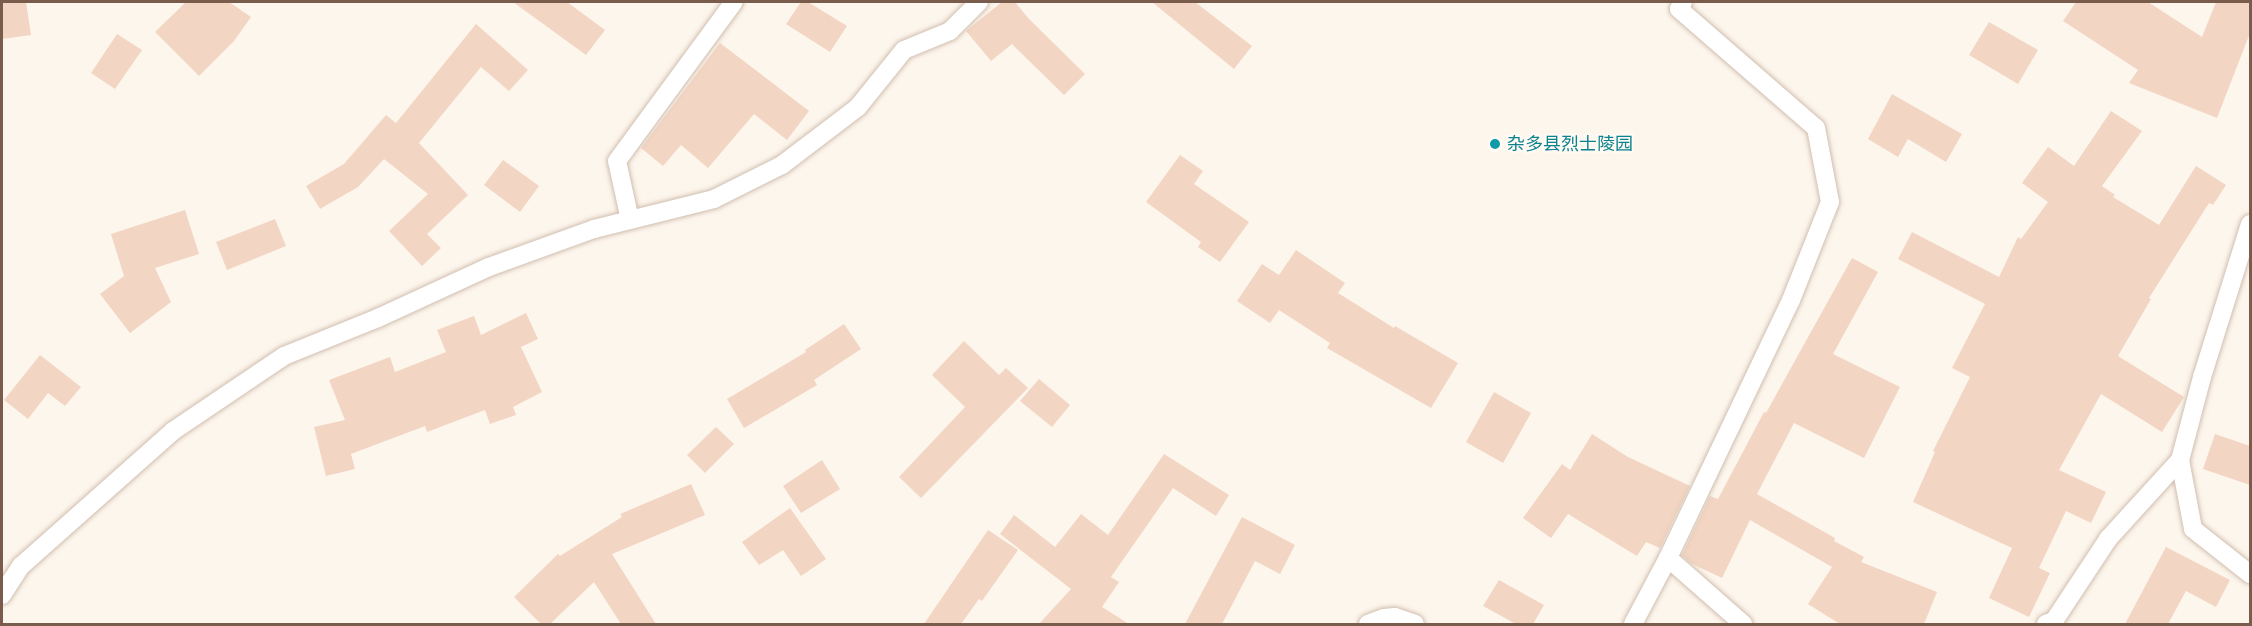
<!DOCTYPE html>
<meta charset="utf-8">
<style>
body{margin:0}
#map{position:relative;width:2252px;height:626px;overflow:hidden;background:#fdf6ec;font-family:"Fira Sans","Noto Sans SC",sans-serif}
div>[style]{position:absolute}
.building>*{inset:0;background:#f3d5c3}
.roads{filter:drop-shadow(0 0 2px #d1beb0) drop-shadow(0 0 2px #d1beb0)}
.lane>*{height:18px;margin:-9px;padding:0 9px;transform-origin:9px;border-radius:9px;background:#fff}
.dots>*{width:16px;height:16px;translate:-50% -50%;box-sizing:border-box;border:3px solid #fffaf3;border-radius:50%}
span{translate:-50% -50%;white-space:nowrap;text-align:center;line-height:1.15;-webkit-text-stroke:4.5px #fffaf3;paint-order:stroke}
.culture-label{font-size:18px;color:#0d838f}
.left{translate:0 -50%;text-align:left}
.frame{position:absolute;inset:0;border:3px solid #7a5c4d;pointer-events:none}
</style>
<div id="map">
<div class="building">
<div style="clip-path:polygon(2px 2px,26px 2px,31px 35px,2px 39px)"></div>
<div style="clip-path:polygon(186px 2px,229px 2px,251px 17px,234px 41px,199px 76px,155px 32px)"></div>
<div style="clip-path:polygon(513px 2px,567px 2px,605px 30px,586px 55px)"></div>
<div style="clip-path:polygon(801px 2px,808px 2px,847px 26px,830px 52px,786px 24px)"></div>
<div style="clip-path:polygon(1002px 2px,1015px 2px,1029px 19px,1085px 74px,1064px 95px,1012px 44px,991px 61px,966px 31px)"></div>
<div style="clip-path:polygon(1152px 2px,1195px 2px,1252px 46px,1234px 69px)"></div>
<div style="clip-path:polygon(2076px 2px,2148px 2px,2202px 37px,2216px 2px,2250px 2px,2250px 33px,2217px 118px,2129px 83px,2138px 70px,2063px 21px)"></div>
<div style="clip-path:polygon(1989px 22px,2038px 50px,2018px 84px,1969px 55px)"></div>
<div style="clip-path:polygon(476px 24px,528px 70px,509px 91px,481px 67px,419px 143px,468px 195px,427px 234px,441px 248px,422px 266px,389px 231px,428px 194px,384px 159px,358px 187px,320px 209px,306px 186px,344px 164px,386px 115px,396px 123px)"></div>
<div style="clip-path:polygon(117px 34px,142px 50px,115px 89px,91px 73px)"></div>
<div style="clip-path:polygon(720px 43px,809px 111px,787px 140px,754px 114px,708px 168px,681px 145px,663px 166px,641px 148px)"></div>
<div style="clip-path:polygon(1892px 94px,1962px 134px,1946px 162px,1908px 139px,1898px 157px,1868px 139px)"></div>
<div style="clip-path:polygon(2111px 111px,2142px 131px,2102px 186px,2115px 195px,2113px 197px,2159px 225px,2196px 166px,2226px 185px,2213px 205px,2209px 203px,2149px 298px,2151px 299px,2118px 356px,2184px 397px,2162px 432px,2101px 394px,2059px 470px,2106px 492px,2091px 523px,2066px 511px,2039px 568px,2050px 573px,2029px 617px,1989px 598px,2012px 548px,1913px 502px,1935px 452px,1933px 451px,1970px 377px,1952px 368px,1985px 304px,1898px 259px,1912px 232px,1999px 277px,2018px 237px,2021px 239px,2048px 202px,2022px 183px,2048px 147px,2074px 166px)"></div>
<div style="clip-path:polygon(1180px 155px,1203px 171px,1194px 184px,1249px 222px,1220px 262px,1198px 247px,1201px 242px,1146px 202px)"></div>
<div style="clip-path:polygon(503px 160px,539px 186px,520px 212px,484px 185px)"></div>
<div style="clip-path:polygon(185px 210px,199px 254px,155px 268px,171px 302px,130px 333px,100px 294px,124px 276px,111px 234px)"></div>
<div style="clip-path:polygon(275px 219px,286px 246px,227px 270px,216px 242px)"></div>
<div style="clip-path:polygon(1296px 250px,1345px 283px,1338px 293px,1394px 328px,1395px 326px,1458px 363px,1431px 408px,1327px 348px,1330px 343px,1279px 310px,1270px 323px,1237px 301px,1262px 264px,1279px 275px)"></div>
<div style="clip-path:polygon(1852px 258px,1878px 272px,1833px 354px,1900px 387px,1864px 458px,1794px 423px,1757px 494px,1835px 538px,1834px 541px,1864px 557px,1861px 562px,1937px 592px,1924px 624px,1840px 624px,1808px 604px,1832px 567px,1750px 520px,1722px 578px,1690px 563px,1682px 555px,1710px 496px,1718px 499px,1764px 412px,1766px 413px)"></div>
<div style="clip-path:polygon(526px 313px,538px 339px,521px 347px,542px 392px,513px 407px,516px 415px,490px 424px,485px 410px,427px 432px,425px 426px,351px 454px,355px 469px,326px 476px,314px 427px,345px 420px,329px 380px,390px 357px,395px 372px,446px 352px,437px 330px,474px 316px,481px 335px)"></div>
<div style="clip-path:polygon(844px 324px,861px 349px,814px 380px,817px 385px,744px 428px,727px 399px,806px 352px,805px 350px)"></div>
<div style="clip-path:polygon(964px 341px,999px 375px,1006px 368px,1028px 388px,921px 498px,899px 477px,965px 407px,932px 375px)"></div>
<div style="clip-path:polygon(40px 355px,81px 387px,65px 406px,48px 393px,28px 419px,4px 400px)"></div>
<div style="clip-path:polygon(1039px 379px,1070px 405px,1052px 427px,1020px 401px)"></div>
<div style="clip-path:polygon(1494px 392px,1531px 413px,1503px 463px,1466px 442px)"></div>
<div style="clip-path:polygon(716px 427px,734px 444px,705px 473px,687px 455px)"></div>
<div style="clip-path:polygon(1592px 434px,1628px 457px,1690px 486px,1660px 548px,1646px 542px,1637px 556px,1568px 514px,1551px 538px,1523px 518px,1562px 464px,1570px 470px)"></div>
<div style="clip-path:polygon(2215px 434px,2250px 446px,2250px 485px,2203px 469px)"></div>
<div style="clip-path:polygon(1164px 454px,1229px 495px,1216px 516px,1173px 488px,1111px 577px,1119px 582px,1102px 607px,1129px 624px,1039px 624px,1071px 589px,1000px 534px,1014px 515px,1055px 547px,1081px 514px,1108px 535px)"></div>
<div style="clip-path:polygon(822px 460px,840px 489px,801px 513px,783px 486px)"></div>
<div style="clip-path:polygon(691px 484px,705px 515px,612px 554px,656px 624px,621px 624px,594px 582px,550px 624px,541px 624px,514px 597px,558px 554px,560px 556px,622px 517px,620px 514px)"></div>
<div style="clip-path:polygon(790px 508px,826px 559px,801px 576px,783px 550px,759px 565px,742px 542px)"></div>
<div style="clip-path:polygon(1242px 517px,1295px 545px,1280px 574px,1255px 561px,1222px 624px,1185px 624px)"></div>
<div style="clip-path:polygon(988px 530px,1018px 550px,982px 601px,979px 599px,961px 624px,924px 624px)"></div>
<div style="clip-path:polygon(2166px 547px,2230px 580px,2216px 607px,2186px 591px,2168px 624px,2125px 624px)"></div>
<div style="clip-path:polygon(1499px 580px,1544px 605px,1533px 624px,1516px 624px,1483px 606px)"></div>
</div>
<div class="roads">
<div class="lane">
<div style="left:1683px;top:2px;width:8px;rotate:120deg"></div>
<div style="left:1679px;top:9px;width:181px;rotate:41deg"></div>
<div style="left:1816px;top:128px;width:75px;rotate:79.3deg"></div>
<div style="left:1830px;top:202px;width:105px;rotate:111.7deg"></div>
<div style="left:1791px;top:300px;width:286px;rotate:115.5deg"></div>
<div style="left:1668px;top:558px;width:100px;rotate:41.3deg"></div>
<div style="left:630px;top:220px;width:60px;rotate:-102.4deg"></div>
<div style="left:617px;top:161px;width:197px;rotate:-53.7deg"></div>
<div style="left:2250px;top:224px;width:160px;rotate:107.4deg"></div>
<div style="left:2202px;top:377px;width:86px;rotate:104.8deg"></div>
<div style="left:2180px;top:460px;width:70px;rotate:79.3deg"></div>
<div style="left:2193px;top:529px;width:73px;rotate:38.3deg"></div>
<div style="left:2px;top:595px;width:35px;rotate:-57deg"></div>
<div style="left:21px;top:566px;width:203px;rotate:-41.6deg"></div>
<div style="left:173px;top:431px;width:134px;rotate:-34deg"></div>
<div style="left:284px;top:356px;width:101px;rotate:-22deg"></div>
<div style="left:378px;top:318px;width:122px;rotate:-24.7deg"></div>
<div style="left:489px;top:267px;width:112px;rotate:-19.9deg"></div>
<div style="left:594px;top:229px;width:124px;rotate:-14deg"></div>
<div style="left:714px;top:199px;width:76px;rotate:-26.6deg"></div>
<div style="left:782px;top:165px;width:96px;rotate:-37.3deg"></div>
<div style="left:858px;top:107px;width:73px;rotate:-51.1deg"></div>
<div style="left:904px;top:50px;width:50px;rotate:-22.4deg"></div>
<div style="left:950px;top:31px;width:41px;rotate:-45deg"></div>
<div style="left:1368px;top:624px;width:17px;rotate:-21deg"></div>
<div style="left:1384px;top:618px;width:11px;rotate:-5deg"></div>
<div style="left:1395px;top:617px;width:21px;rotate:19deg"></div>
<div style="left:1633px;top:624px;width:75px;rotate:-62.1deg"></div>
<div style="left:2046px;top:624px;width:9px;rotate:-21deg"></div>
<div style="left:2054px;top:621px;width:98px;rotate:-56.6deg"></div>
<div style="left:2108px;top:539px;width:107px;rotate:-47.7deg"></div>
</div>
</div>
<div class="dots">
<div style="left:1495px;top:144px;background:#0f9aa8"></div>
</div>
<div class="culture-label">
<span class="left" style="left:1507px;top:144px">杂多县烈士陵园</span>
</div>
<div class="frame"></div>
</div>
